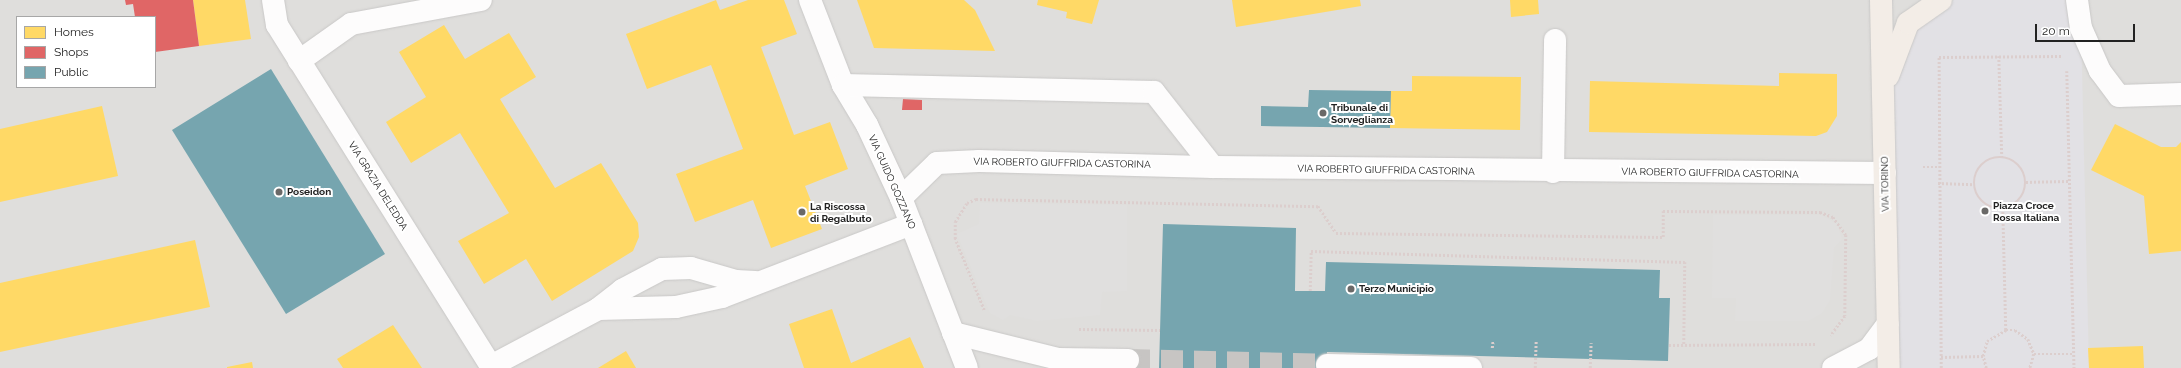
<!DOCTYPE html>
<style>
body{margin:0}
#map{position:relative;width:2181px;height:368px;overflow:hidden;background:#f0eeeb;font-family:Raleway,sans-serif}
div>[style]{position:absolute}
.residential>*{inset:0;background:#dfdedc}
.parking>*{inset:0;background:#e0dfde}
.plaza>*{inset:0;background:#e2e1e5}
.homes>*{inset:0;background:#ffd966}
.shops>*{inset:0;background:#e06666}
.public>*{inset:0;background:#76a5af}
.minor-tunnel>*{height:22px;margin-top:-11px;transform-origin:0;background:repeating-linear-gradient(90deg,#c7c5c3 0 22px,transparent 0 33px)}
.path>*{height:2.5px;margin-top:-1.25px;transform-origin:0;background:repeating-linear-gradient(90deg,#dccecd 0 2px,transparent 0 4px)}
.path>.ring{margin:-1.25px;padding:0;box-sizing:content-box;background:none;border:2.5px solid #dccecd;border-radius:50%}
.roads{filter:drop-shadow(0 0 1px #c9c8c7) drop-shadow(0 0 1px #c9c8c7)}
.minor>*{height:22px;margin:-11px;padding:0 11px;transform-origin:11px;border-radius:11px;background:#fdfcfc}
.major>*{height:22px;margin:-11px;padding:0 11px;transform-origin:11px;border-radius:11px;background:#f3ede7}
.dots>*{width:11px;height:11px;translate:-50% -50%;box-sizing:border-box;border:2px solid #fff;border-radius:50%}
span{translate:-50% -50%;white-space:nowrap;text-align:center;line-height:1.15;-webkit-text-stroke:4px #fff;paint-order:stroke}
.poi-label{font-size:10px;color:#222;font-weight:700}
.left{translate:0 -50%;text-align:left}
.street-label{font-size:10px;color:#222}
.legend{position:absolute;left:16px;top:16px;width:140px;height:72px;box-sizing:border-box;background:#fff;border:1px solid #a7a7a7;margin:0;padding:5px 7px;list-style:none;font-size:12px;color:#222}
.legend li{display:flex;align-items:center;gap:8px;height:20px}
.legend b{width:20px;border:1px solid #a7a7a7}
.scale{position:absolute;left:2035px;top:24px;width:100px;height:18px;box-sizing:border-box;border:2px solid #222;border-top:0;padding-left:5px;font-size:12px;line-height:14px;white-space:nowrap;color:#222;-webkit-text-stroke:3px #fff;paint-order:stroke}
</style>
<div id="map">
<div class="residential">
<div style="clip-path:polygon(evenodd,0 0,2181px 0,2181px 368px,0 368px,0 0,17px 17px,155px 17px,155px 87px,17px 87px,17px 17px)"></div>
</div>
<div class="parking">
<div style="clip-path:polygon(980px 203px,1127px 205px,1127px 291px,1102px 292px,1100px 315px,1037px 321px,1010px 315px,1003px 320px,990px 313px,957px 234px,979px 224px)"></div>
<div style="clip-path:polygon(1713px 215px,1821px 215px,1837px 224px,1842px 239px,1834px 248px,1830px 300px,1822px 313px,1808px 321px,1735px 321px,1736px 298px,1712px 298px)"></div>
</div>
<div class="plaza">
<div style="clip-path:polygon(1941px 0,2077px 0,2081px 28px,2089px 368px,1889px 368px,1885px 85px,1900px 43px)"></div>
</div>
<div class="homes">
<div style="clip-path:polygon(193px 0,245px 0,251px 39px,199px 46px)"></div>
<div style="clip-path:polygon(716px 0,720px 10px,748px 0,784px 0,797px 34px,761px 47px,772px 76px,794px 135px,830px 122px,848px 169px,805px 186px,822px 229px,771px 248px,753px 200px,695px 222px,676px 174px,743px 149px,711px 65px,647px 89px,626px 34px)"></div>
<div style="clip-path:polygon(857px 0,964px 0,975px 10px,995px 51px,874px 48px)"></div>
<div style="clip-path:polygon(1038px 0,1099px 0,1092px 24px,1066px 18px,1067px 12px,1037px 5px)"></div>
<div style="clip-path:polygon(1232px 0,1360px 0,1361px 6px,1236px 27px)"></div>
<div style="clip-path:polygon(1510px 0,1538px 0,1539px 14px,1511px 17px)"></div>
<div style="clip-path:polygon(444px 25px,465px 59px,509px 33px,536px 77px,500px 99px,555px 188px,601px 163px,638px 223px,639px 237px,633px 251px,552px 301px,526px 259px,484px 284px,458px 241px,509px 213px,460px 133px,411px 163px,386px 122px,426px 97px,399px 52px)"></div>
<div style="clip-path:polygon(1779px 73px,1837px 74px,1837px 116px,1827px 132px,1816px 136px,1589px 132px,1590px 81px,1779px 86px)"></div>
<div style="clip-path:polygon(1412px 76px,1521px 77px,1520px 130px,1390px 128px,1391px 91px,1412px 91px)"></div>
<div style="clip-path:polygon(102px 106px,118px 176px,0 202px,0 129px)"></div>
<div style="clip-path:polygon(2115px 124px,2161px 147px,2176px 147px,2181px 142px,2181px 251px,2149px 254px,2144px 196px,2091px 170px)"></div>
<div style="clip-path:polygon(195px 240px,210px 307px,0 352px,0 283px)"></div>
<div style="clip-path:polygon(832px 309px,851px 363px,910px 337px,924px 368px,804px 368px,789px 324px)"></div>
<div style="clip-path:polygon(393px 325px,422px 368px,343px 368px,337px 359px)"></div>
<div style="clip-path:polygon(2143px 346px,2144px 368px,2089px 368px,2088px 348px)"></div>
<div style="clip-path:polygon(626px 351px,636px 368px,598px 368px)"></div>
<div style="clip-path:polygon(252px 362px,253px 368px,227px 368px,227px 367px)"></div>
</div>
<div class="shops">
<div style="clip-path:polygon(125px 0,193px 0,199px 46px,155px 52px,155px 17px,135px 17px,133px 4px,126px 5px)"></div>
<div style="clip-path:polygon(903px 99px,922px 100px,922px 110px,902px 110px)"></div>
</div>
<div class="public">
<div style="clip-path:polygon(271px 69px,385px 254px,286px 314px,172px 130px)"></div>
<div style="clip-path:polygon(1309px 90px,1391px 91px,1390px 128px,1261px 126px,1261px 106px,1308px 107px)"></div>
<div style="clip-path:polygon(1163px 224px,1296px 228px,1295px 291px,1325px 291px,1326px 262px,1660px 270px,1659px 298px,1670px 298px,1668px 361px,1327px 352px,1327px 368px,1159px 368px)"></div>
</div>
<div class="minor-tunnel">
<div style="left:1128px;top:360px;width:199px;rotate:1.4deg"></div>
</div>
<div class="path">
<div style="left:1999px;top:56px;width:101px;rotate:88.3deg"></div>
<div style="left:2067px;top:71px;width:297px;rotate:88.6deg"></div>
<div class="ring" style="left:1974px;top:157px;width:49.5px;height:49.5px"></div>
<div style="left:1923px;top:167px;width:15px"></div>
<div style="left:2026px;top:182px;width:43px;rotate:-1.3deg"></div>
<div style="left:1938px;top:183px;width:36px;rotate:2deg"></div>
<div style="left:2003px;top:208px;width:122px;rotate:88.6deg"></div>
<div style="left:1310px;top:291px;width:40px;rotate:-88.6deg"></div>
<div style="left:1311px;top:251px;width:374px;rotate:1.7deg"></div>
<div style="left:1685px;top:262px;width:84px;rotate:90.7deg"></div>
<div style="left:984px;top:310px;width:77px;rotate:-112.2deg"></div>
<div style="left:955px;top:239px;width:17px;rotate:-90deg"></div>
<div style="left:955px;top:222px;width:22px;rotate:-58deg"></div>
<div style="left:967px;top:203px;width:10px;rotate:-24deg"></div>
<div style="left:976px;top:199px;width:342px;rotate:1.2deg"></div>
<div style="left:1318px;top:206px;width:32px;rotate:56deg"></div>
<div style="left:1336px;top:233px;width:327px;rotate:0.7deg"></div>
<div style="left:1663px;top:237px;width:26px;rotate:-90deg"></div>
<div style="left:1663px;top:211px;width:157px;rotate:0.4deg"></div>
<div style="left:1820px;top:212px;width:14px;rotate:21deg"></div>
<div style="left:1833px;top:217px;width:22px;rotate:54deg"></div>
<div style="left:1846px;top:235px;width:81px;rotate:90.7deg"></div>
<div style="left:1845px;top:316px;width:24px;rotate:126deg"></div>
<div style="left:1079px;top:329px;width:81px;rotate:0.7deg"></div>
<div style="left:1669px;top:345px;width:147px;rotate:-0.4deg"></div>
<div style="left:1492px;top:348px;width:8px;rotate:-83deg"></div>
<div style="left:2034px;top:354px;width:39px"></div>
<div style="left:1941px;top:357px;width:42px;rotate:-1.4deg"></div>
<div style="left:1535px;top:368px;width:27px;rotate:-88deg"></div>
<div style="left:1590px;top:368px;width:25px;rotate:-88deg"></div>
<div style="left:1941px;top:368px;width:311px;rotate:-90.4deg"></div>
<div style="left:1939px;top:57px;width:123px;rotate:-0.5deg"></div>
<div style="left:1986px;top:368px;width:12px;rotate:-104deg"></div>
<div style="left:1983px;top:356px;width:16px;rotate:-75deg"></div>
<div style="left:1987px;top:341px;width:22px;rotate:-30deg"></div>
<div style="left:2006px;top:330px;width:9px"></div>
<div style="left:2015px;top:330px;width:16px;rotate:35deg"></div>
<div style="left:2028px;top:339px;width:16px;rotate:68deg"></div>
<div style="left:2034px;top:354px;width:15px;rotate:106deg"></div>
</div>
<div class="roads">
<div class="minor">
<div style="left:273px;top:0;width:25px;rotate:81deg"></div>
<div style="left:277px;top:25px;width:405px;rotate:57.9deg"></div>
<div style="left:810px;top:0;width:91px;rotate:68.8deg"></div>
<div style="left:843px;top:85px;width:47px;rotate:59deg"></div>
<div style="left:867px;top:125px;width:81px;rotate:65deg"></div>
<div style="left:901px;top:198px;width:182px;rotate:68.8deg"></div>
<div style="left:2077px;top:0;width:28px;rotate:82deg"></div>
<div style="left:2081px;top:28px;width:47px;rotate:66.2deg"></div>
<div style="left:2100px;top:71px;width:31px;rotate:53deg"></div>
<div style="left:2119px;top:96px;width:62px;rotate:-1.8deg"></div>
<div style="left:299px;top:61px;width:64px;rotate:-35.4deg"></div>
<div style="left:351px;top:24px;width:132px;rotate:-10.5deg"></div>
<div style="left:843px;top:85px;width:311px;rotate:1.3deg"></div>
<div style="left:1154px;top:92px;width:95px;rotate:51.8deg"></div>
<div style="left:1553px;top:172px;width:132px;rotate:-89.1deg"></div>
<div style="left:901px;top:198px;width:50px;rotate:-44.2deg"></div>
<div style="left:937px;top:163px;width:42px;rotate:-2.7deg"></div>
<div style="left:979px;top:161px;width:234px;rotate:1.5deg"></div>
<div style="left:1213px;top:167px;width:672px;rotate:0.51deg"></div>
<div style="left:598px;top:309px;width:78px;rotate:-1.5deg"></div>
<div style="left:676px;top:307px;width:47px;rotate:-12.3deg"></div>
<div style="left:722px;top:297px;width:203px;rotate:-21.1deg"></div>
<div style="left:953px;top:333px;width:108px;rotate:13.9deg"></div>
<div style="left:1058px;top:359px;width:70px;rotate:0.8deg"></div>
<div style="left:1327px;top:365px;width:144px;rotate:1.2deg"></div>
<div style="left:491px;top:366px;width:121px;rotate:-28deg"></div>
<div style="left:598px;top:309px;width:31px;rotate:-38deg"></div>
<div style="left:622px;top:290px;width:45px;rotate:-27.7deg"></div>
<div style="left:662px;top:269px;width:29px;rotate:-2deg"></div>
<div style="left:691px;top:268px;width:47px;rotate:16.1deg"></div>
<div style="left:736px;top:281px;width:19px;rotate:3deg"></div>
<div style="left:1833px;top:368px;width:41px;rotate:-27.8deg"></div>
<div style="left:1869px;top:349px;width:31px;rotate:-53deg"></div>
</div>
<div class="major">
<div style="left:1881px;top:0;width:368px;rotate:88.8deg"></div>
<div style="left:1888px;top:76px;width:57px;rotate:-69.3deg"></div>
<div style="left:1908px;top:23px;width:40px;rotate:-34.9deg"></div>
</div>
</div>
<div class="dots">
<div style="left:1323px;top:113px;background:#6a6968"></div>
<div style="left:279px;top:192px;background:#6a6968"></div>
<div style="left:1985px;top:211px;background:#6a6968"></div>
<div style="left:802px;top:212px;background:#6a6968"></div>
<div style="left:1351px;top:289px;background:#6a6968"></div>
</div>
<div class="poi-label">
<span class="left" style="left:1331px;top:113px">Tribunale di<br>Sorveglianza</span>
<span class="left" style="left:287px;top:192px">Poseidon</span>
<span class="left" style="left:1993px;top:211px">Piazza Croce<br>Rossa Italiana</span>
<span class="left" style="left:810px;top:212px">La Riscossa<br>di Regalbuto</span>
<span class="left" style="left:1359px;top:289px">Terzo Municipio</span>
</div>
<div class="street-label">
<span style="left:1062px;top:163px;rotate:1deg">VIA ROBERTO GIUFFRIDA CASTORINA</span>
<span style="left:1386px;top:170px;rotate:1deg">VIA ROBERTO GIUFFRIDA CASTORINA</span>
<span style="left:1710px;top:173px;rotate:1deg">VIA ROBERTO GIUFFRIDA CASTORINA</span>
<span style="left:892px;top:182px;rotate:66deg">VIA GUIDO GOZZANO</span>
<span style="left:1885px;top:184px;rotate:-91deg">VIA TORINO</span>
<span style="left:378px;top:186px;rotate:58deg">VIA GRAZIA DELEDDA</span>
</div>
<ul class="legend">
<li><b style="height:11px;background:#ffd966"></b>Homes</li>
<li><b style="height:11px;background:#e06666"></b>Shops</li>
<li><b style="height:11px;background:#76a5af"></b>Public</li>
</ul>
<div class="scale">20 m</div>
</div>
